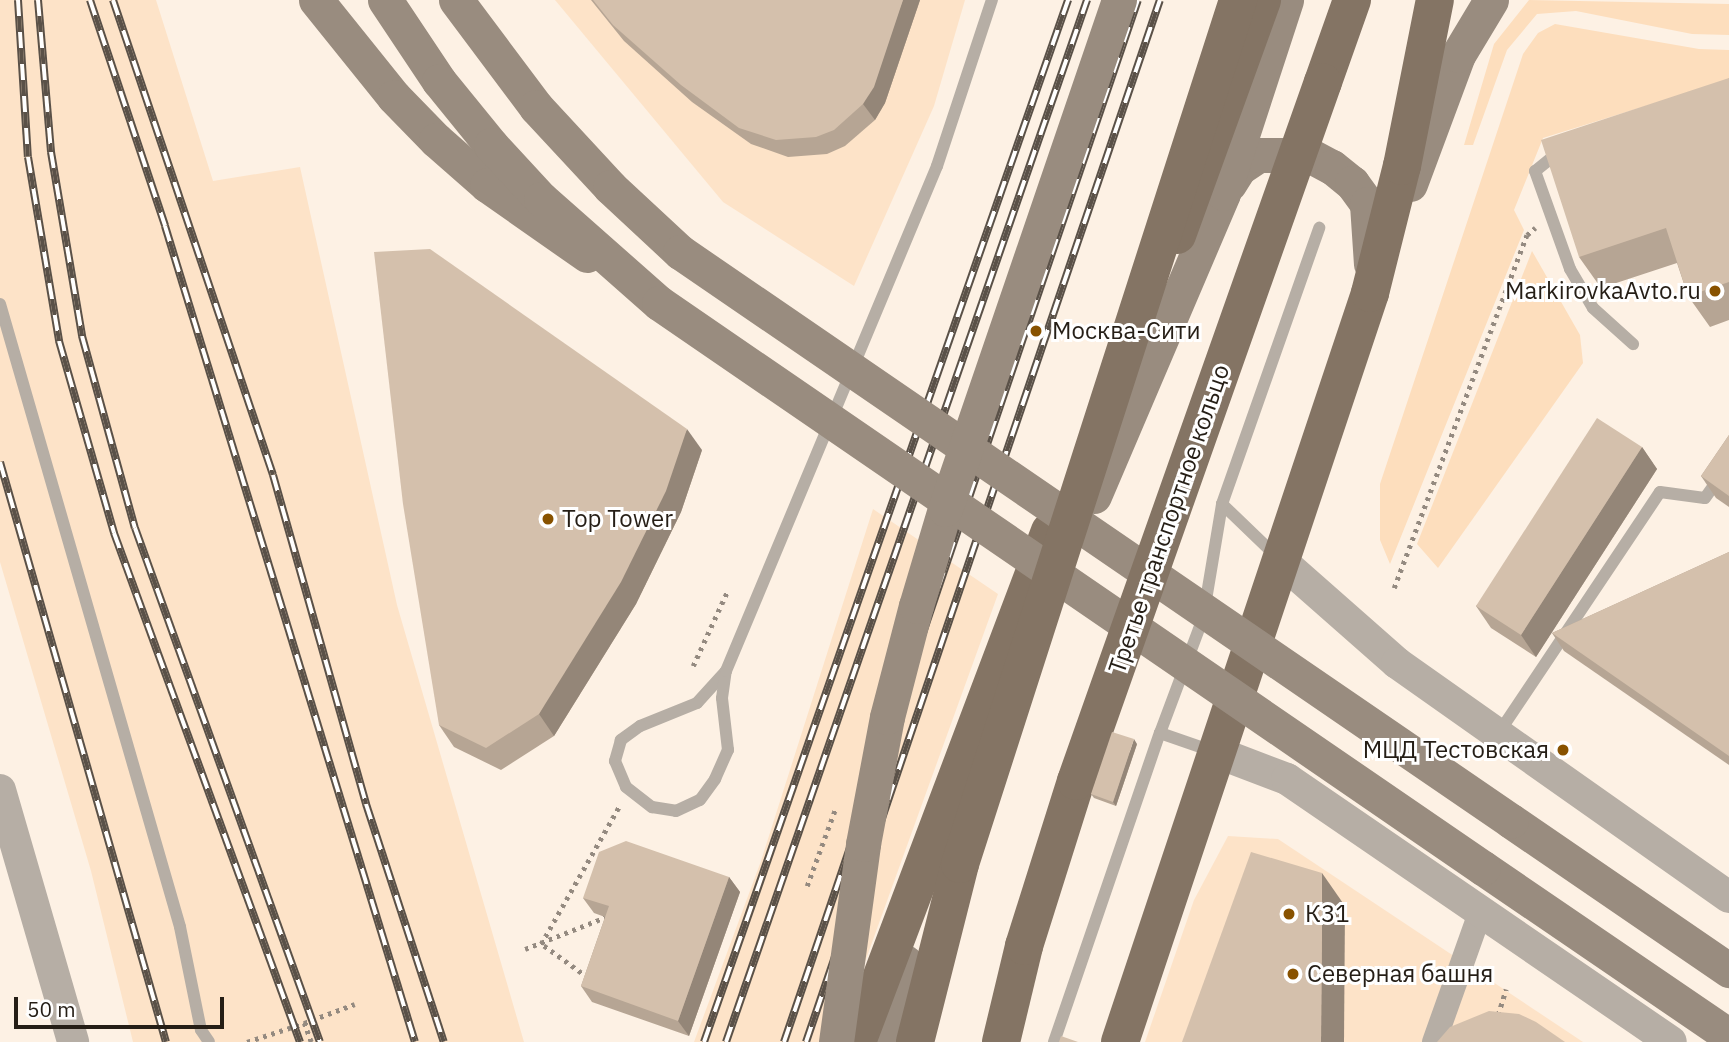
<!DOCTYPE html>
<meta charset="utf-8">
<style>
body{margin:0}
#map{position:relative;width:1729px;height:1042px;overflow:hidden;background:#fdf1e4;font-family:"IBM Plex Sans",sans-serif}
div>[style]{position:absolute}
.built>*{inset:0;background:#fde3c8}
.green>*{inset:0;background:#fddebd}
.path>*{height:4.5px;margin-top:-2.25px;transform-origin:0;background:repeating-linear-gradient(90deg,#948a80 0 3.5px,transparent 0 8.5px)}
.service>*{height:12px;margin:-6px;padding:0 6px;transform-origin:6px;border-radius:6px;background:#b6aea5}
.minor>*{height:24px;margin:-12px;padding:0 12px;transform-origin:12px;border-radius:12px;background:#b6aea5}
.tertiary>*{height:32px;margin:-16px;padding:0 16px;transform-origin:16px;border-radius:16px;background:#b6aea5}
.secondary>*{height:35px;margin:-17.5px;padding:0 17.5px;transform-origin:17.5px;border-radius:17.5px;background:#998c7f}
.primary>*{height:38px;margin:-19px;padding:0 19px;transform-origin:19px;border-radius:19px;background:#847464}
.rail>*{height:8px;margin-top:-4px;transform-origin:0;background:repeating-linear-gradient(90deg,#fff 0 16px,#5a5148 0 32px);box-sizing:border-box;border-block:2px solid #5a5148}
.secondary-bridge>*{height:35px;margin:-17.5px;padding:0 17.5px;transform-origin:17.5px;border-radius:17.5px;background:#998c7f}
.primary-bridge>*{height:38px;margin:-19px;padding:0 19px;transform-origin:19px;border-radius:19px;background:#847464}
.wall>*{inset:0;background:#b6a594}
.shaded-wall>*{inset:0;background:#948678}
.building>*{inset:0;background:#d4c0ac}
.dots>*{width:19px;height:19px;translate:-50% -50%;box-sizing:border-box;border:4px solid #fff;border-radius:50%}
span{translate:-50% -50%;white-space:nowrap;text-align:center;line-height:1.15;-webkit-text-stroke:6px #fff;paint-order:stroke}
.poi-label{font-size:24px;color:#251e16}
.right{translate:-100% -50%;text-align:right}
.left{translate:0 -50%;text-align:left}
.street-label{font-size:24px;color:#251e16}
.scale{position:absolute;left:14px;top:997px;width:210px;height:32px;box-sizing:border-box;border:4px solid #251e16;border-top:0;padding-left:9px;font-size:21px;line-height:24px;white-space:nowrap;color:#251e16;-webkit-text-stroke:5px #fff;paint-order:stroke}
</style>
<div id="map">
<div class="built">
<div style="clip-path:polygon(0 0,156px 0,213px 181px,300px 167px,397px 605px,524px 1042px,133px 1042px,91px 871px,0 562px)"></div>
<div style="clip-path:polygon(555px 0,965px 0,934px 106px,854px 286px,723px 202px)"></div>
<div style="clip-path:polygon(873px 509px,998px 594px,836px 1042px,694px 1042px,761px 861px)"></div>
<div style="clip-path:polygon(1228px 836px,1278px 839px,1583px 1042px,1145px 1042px,1194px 900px)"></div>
</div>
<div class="green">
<div style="clip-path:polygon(1529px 0,1729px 4px,1729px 35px,1692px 34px,1576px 11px,1537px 14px,1507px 50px,1473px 145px,1464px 145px,1494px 44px)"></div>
<div style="clip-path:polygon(1555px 24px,1699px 49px,1729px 50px,1729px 80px,1543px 138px,1514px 210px,1524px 230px,1390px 564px,1380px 540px,1380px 484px,1523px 54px,1538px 33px)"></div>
<div style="clip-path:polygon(1532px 251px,1580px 335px,1583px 363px,1438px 568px,1417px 544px)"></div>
</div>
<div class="path">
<div style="left:1394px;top:588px;width:377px;rotate:-69.4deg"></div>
<div style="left:1527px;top:235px;width:11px;rotate:-41deg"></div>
<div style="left:693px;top:666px;width:81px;rotate:-65.3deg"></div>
<div style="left:807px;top:886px;width:84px;rotate:-69.8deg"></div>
<div style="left:525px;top:949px;width:87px;rotate:-21.6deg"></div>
<div style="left:588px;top:978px;width:58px;rotate:-144.1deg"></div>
<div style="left:541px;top:944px;width:160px;rotate:-60.4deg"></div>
<div style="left:1498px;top:1015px;width:27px;rotate:-73deg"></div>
<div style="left:247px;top:1042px;width:60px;rotate:-18.4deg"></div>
<div style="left:311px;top:1042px;width:20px;rotate:-110deg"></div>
<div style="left:304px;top:1023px;width:54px;rotate:-20.4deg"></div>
</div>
<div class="service">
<div style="left:1560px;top:151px;width:32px;rotate:141deg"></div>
<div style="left:1535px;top:171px;width:104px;rotate:70.3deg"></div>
<div style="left:1570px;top:269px;width:45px;rotate:59.5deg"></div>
<div style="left:1593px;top:308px;width:54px;rotate:42deg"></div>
<div style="left:0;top:304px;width:648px;rotate:73.88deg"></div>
<div style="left:180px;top:927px;width:105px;rotate:78.5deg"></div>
<div style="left:201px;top:1030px;width:14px;rotate:56deg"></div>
<div style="left:1222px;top:504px;width:75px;rotate:43.9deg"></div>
<div style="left:726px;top:671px;width:43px;rotate:132.2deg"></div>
<div style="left:697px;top:703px;width:61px;rotate:158deg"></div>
<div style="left:640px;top:726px;width:24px;rotate:144deg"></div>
<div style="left:621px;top:740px;width:22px;rotate:106deg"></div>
<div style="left:615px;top:761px;width:28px;rotate:67deg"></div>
<div style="left:626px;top:787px;width:33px;rotate:38deg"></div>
<div style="left:652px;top:807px;width:24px;rotate:9deg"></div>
<div style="left:676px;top:811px;width:26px;rotate:-25deg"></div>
<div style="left:700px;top:800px;width:26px;rotate:-54deg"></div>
<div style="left:715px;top:779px;width:32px;rotate:-66deg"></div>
<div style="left:728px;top:750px;width:52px;rotate:-96.6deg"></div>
<div style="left:722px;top:698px;width:27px;rotate:-82deg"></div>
<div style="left:726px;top:671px;width:547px;rotate:-67.32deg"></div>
<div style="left:937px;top:166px;width:175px;rotate:-71.7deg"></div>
<div style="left:1160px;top:733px;width:123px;rotate:-69.5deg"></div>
<div style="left:1203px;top:618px;width:116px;rotate:-80.5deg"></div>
<div style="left:1222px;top:504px;width:293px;rotate:-70.6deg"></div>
<div style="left:1498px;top:734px;width:291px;rotate:-56.2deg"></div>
<div style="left:1660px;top:492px;width:45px;rotate:7.6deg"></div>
<div style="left:1705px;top:498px;width:42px;rotate:-54.8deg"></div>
<div style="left:1054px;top:1042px;width:327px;rotate:-71.1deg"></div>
<div style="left:1160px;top:733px;width:55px;rotate:19.1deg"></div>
</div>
<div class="minor">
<div style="left:1434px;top:1042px;width:137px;rotate:-70.4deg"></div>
</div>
<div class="tertiary">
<div style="left:1279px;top:559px;width:157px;rotate:41.4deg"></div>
<div style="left:1397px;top:663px;width:406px;rotate:35.2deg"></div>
<div style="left:1216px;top:752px;width:76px;rotate:20.8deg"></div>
<div style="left:1287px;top:779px;width:465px;rotate:34.4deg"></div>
<div style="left:0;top:790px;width:262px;rotate:73.8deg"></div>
</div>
<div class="secondary">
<div style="left:316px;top:0;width:124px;rotate:51.2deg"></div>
<div style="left:394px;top:97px;width:60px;rotate:45.7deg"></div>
<div style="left:436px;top:140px;width:68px;rotate:41.4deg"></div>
<div style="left:487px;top:185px;width:122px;rotate:35deg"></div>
<div style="left:1229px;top:184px;width:19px;rotate:-58deg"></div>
<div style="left:1239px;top:168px;width:23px;rotate:-34deg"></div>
<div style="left:1258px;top:155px;width:51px"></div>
<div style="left:1309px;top:155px;width:26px;rotate:28deg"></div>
<div style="left:1332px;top:167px;width:26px;rotate:39deg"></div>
<div style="left:1352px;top:183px;width:26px;rotate:54deg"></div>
<div style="left:1367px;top:204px;width:60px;rotate:86.2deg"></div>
<div style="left:1410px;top:184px;width:138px;rotate:-69.6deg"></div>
<div style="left:1458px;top:55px;width:64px;rotate:-59deg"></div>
<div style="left:1094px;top:496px;width:329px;rotate:-66.9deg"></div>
<div style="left:1223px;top:193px;width:203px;rotate:-71.9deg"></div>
<div style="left:1511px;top:821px;width:264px;rotate:34.4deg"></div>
<div style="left:1483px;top:868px;width:298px;rotate:34.3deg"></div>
<div style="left:892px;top:1042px;width:81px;rotate:-80.8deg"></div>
</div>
<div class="primary">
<div style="left:1323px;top:82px;width:87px;rotate:-70.5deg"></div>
<div style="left:1177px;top:235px;width:250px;rotate:-70.1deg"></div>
<div style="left:857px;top:1042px;width:546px;rotate:-69.31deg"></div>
<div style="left:1120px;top:1042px;width:790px;rotate:-71.54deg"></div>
<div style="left:1370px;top:293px;width:131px;rotate:-75.9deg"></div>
<div style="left:1402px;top:166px;width:169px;rotate:-78.8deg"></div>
</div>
<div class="rail">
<div style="left:18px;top:0;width:157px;rotate:86.4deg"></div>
<div style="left:28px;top:157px;width:187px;rotate:80.4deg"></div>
<div style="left:59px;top:341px;width:200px;rotate:74deg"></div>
<div style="left:114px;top:533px;width:542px;rotate:69.93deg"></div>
<div style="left:38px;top:0;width:153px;rotate:85.1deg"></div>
<div style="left:51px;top:152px;width:187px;rotate:80.4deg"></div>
<div style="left:82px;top:336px;width:199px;rotate:74.6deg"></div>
<div style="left:135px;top:528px;width:546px;rotate:70.21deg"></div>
<div style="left:90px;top:0;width:238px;rotate:71.6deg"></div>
<div style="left:165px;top:226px;width:853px;rotate:72.97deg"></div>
<div style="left:113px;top:0;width:501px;rotate:71.38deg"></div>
<div style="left:273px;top:475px;width:342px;rotate:74.2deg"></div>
<div style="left:366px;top:804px;width:250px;rotate:71.9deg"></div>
<div style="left:0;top:462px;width:603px;rotate:74.03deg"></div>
<div style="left:704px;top:1042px;width:1104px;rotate:-70.74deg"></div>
<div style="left:726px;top:1042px;width:1103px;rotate:-70.89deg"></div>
<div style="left:784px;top:1042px;width:1100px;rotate:-71.24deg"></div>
<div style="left:806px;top:1042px;width:1100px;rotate:-71.24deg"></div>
</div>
<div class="secondary-bridge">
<div style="left:385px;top:0;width:97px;rotate:56.3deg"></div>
<div style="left:439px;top:81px;width:82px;rotate:50.9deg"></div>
<div style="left:491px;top:145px;width:74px;rotate:47.2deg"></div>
<div style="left:541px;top:199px;width:157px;rotate:41.4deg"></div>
<div style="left:659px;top:303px;width:999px;rotate:34.44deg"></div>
<div style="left:456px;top:0;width:134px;rotate:53.2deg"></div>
<div style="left:536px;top:107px;width:109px;rotate:47.2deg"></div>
<div style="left:610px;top:187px;width:96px;rotate:42.9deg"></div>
<div style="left:680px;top:252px;width:1007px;rotate:34.4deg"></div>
<div style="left:836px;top:1042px;width:200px;rotate:-82.2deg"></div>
<div style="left:863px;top:844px;width:129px;rotate:-79.3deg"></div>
<div style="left:887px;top:717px;width:115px;rotate:-75.4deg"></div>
<div style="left:916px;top:606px;width:101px;rotate:-73.4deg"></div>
<div style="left:945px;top:509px;width:538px;rotate:-71.13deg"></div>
</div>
<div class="primary-bridge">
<div style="left:915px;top:1042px;width:184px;rotate:-75.8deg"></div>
<div style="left:960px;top:864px;width:908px;rotate:-72.16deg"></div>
<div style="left:1001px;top:1042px;width:99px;rotate:-76.5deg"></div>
<div style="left:1024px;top:946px;width:173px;rotate:-72.5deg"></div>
<div style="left:1076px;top:781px;width:741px;rotate:-70.54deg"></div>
</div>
<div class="wall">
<div style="clip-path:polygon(591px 0,920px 0,885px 103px,875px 120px,845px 146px,827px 154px,788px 157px,751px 144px,692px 102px,624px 41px)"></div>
<div style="clip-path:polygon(1729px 78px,1729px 320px,1710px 327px,1688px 296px,1677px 263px,1601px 288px,1579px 257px)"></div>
<div style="clip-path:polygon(1729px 435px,1729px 507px,1716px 498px,1701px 476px)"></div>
<div style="clip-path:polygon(1642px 447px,1657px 469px,1536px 657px,1491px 628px,1476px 606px)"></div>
<div style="clip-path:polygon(702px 450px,681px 512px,636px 604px,554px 736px,501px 770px,454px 747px,439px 725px)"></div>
<div style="clip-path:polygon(1729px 552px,1729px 765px,1564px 651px,1552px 633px)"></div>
<div style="clip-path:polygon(1137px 744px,1116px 806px,1094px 798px,1091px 794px)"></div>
<div style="clip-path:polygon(729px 877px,740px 892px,689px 1036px,592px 1002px,581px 986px,605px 917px,594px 913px,583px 898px)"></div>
</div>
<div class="shaded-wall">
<div style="clip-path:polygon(903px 0,920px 0,885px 103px,875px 120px,863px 104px)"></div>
<div style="clip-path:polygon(687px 429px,702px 450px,681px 512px,636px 604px,554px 736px,539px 714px)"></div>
<div style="clip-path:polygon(1642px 447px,1657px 469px,1536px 657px,1521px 635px)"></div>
<div style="clip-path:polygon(1134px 739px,1137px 744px,1116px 806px,1113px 802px)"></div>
<div style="clip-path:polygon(1322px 873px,1345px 906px,1344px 1042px,1321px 1042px)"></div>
<div style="clip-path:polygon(729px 877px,740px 892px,689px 1036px,678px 1021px)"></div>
</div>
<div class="building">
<div style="clip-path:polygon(593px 0,903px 0,874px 87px,863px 104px,834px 130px,816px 137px,776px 140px,739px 128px,681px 85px,613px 25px)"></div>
<div style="clip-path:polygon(1729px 78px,1729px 282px,1688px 296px,1666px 228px,1579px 257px,1541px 140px)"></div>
<div style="clip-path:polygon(430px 249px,687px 429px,666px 491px,621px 582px,539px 714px,486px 748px,439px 725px,403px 504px,374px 252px)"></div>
<div style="clip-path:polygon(1597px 418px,1642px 447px,1521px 635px,1476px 606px)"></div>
<div style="clip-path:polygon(1729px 435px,1729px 496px,1701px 476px)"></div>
<div style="clip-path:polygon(1729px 552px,1729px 756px,1552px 633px)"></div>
<div style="clip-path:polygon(1112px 732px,1134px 739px,1113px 802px,1091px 794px)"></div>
<div style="clip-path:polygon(626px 841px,729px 877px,678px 1021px,581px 986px,609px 906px,583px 898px,599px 852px)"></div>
<div style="clip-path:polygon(1251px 852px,1322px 873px,1321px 1042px,1182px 1042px)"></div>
<div style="clip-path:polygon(1489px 1011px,1519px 1014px,1536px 1022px,1565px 1042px,1437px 1042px,1450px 1027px)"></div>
<div style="clip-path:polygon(1061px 1036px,1078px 1042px,1059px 1042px)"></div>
</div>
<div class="dots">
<div style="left:1715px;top:291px;background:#885200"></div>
<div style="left:1036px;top:331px;background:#885200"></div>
<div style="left:548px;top:519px;background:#885200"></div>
<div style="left:1563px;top:750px;background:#885200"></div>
<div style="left:1289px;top:914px;background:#885200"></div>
<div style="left:1293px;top:974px;background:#885200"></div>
</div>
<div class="poi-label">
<span class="right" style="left:1701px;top:291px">MarkirovkaAvto.ru</span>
<span class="left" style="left:1052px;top:331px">Москва-Сити</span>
<span class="left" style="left:562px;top:519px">Top Tower</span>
<span class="right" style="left:1549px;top:750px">МЦД Тестовская</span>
<span class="left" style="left:1305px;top:914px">К31</span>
<span class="left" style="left:1307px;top:974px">Северная башня</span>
</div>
<div class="street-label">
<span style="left:1169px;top:519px;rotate:-71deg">Третье транспортное кольцо</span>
</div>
<div class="scale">50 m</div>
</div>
